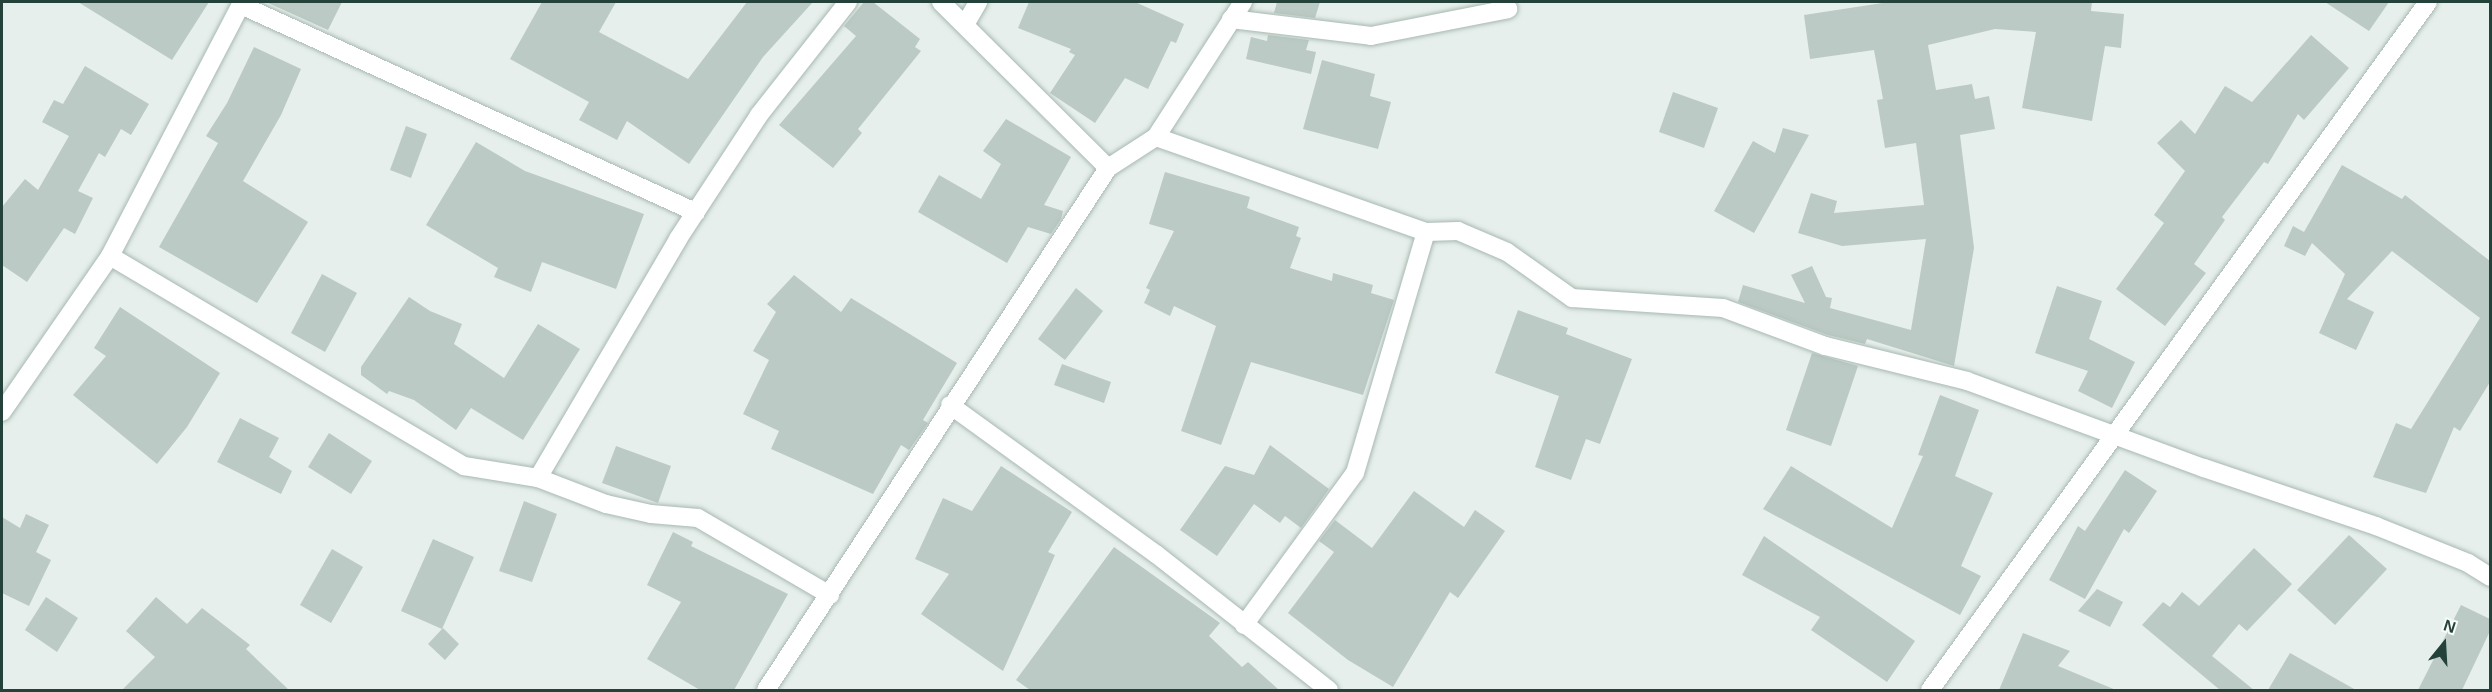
<!DOCTYPE html>
<style>
body{margin:0}
#map{position:relative;width:2492px;height:692px;overflow:hidden;background:#e6efeb;font-family:Arial,sans-serif}
div>[style]{position:absolute}
.building>*{inset:0;background:#bbcac4}
.roads{filter:drop-shadow(0 0 2px #a8b8b2) drop-shadow(0 0 2px #a8b8b2)}
.minor>*{height:18px;margin:-9px;padding:0 9px;transform-origin:9px;border-radius:9px;background:#fff}
span{translate:-50% -50%;white-space:nowrap;text-align:center;line-height:1.15;-webkit-text-stroke:4.5px #f7fbf9;paint-order:stroke}
.frame{position:absolute;inset:0;border:3px solid #24423a;pointer-events:none}
.north{position:absolute;left:2414px;top:614px;width:60px;height:60px;-webkit-text-stroke:4px #f7fbf9;paint-order:stroke;rotate:18deg;font-size:16px;font-weight:700;line-height:24px;text-align:center;color:#24423a}
.north::after{content:'';display:block;margin:auto;width:21px;height:27px;background:#24423a;clip-path:polygon(50% 0,100% 100%,50% 72%,0 100%)}
</style>
<div id="map">
<div class="building">
<div style="clip-path:polygon(78px 2px,209px 2px,172px 60px)"></div>
<div style="clip-path:polygon(266px 2px,342px 2px,328px 30px)"></div>
<div style="clip-path:polygon(542px 2px,616px 2px,599px 32px,688px 79px,747px 2px,813px 2px,763px 57px,689px 164px,627px 121px,617px 140px,579px 120px,589px 102px,510px 59px)"></div>
<div style="clip-path:polygon(864px 2px,873px 2px,920px 39px,915px 47px,921px 51px,858px 129px,862px 133px,833px 168px,779px 125px,856px 36px,844px 26px)"></div>
<div style="clip-path:polygon(1029px 2px,1135px 2px,1184px 24px,1176px 43px,1171px 41px,1148px 89px,1125px 78px,1095px 123px,1050px 93px,1075px 55px,1069px 52px,1071px 49px,1018px 28px)"></div>
<div style="clip-path:polygon(1277px 2px,1320px 2px,1315px 18px,1274px 13px)"></div>
<div style="clip-path:polygon(1889px 2px,2092px 2px,2091px 11px,2124px 14px,2121px 48px,2105px 46px,2092px 121px,2022px 108px,2036px 32px,1995px 29px,1928px 45px,1936px 90px,1972px 84px,1975px 99px,1989px 96px,1995px 129px,1960px 135px,1974px 248px,1954px 366px,1867px 339px,1865px 344px,1828px 335px,1738px 302px,1743px 285px,1805px 303px,1791px 275px,1812px 266px,1826px 297px,1832px 298px,1830px 308px,1911px 330px,1926px 239px,1842px 246px,1798px 233px,1811px 193px,1837px 201px,1834px 213px,1924px 205px,1916px 143px,1885px 148px,1877px 100px,1883px 99px,1874px 50px,1810px 59px,1804px 15px)"></div>
<div style="clip-path:polygon(2325px 2px,2389px 2px,2369px 31px)"></div>
<div style="clip-path:polygon(1268px 35px,1309px 40px,1306px 50px,1316px 52px,1311px 74px,1246px 59px,1251px 37px,1267px 41px)"></div>
<div style="clip-path:polygon(2311px 35px,2349px 68px,2304px 120px,2298px 114px,2268px 164px,2264px 162px,2222px 217px,2225px 220px,2194px 264px,2206px 273px,2165px 326px,2116px 289px,2164px 223px,2154px 215px,2185px 171px,2157px 143px,2181px 120px,2195px 134px,2225px 86px,2252px 102px)"></div>
<div style="clip-path:polygon(254px 47px,301px 69px,281px 115px,243px 181px,308px 222px,257px 303px,159px 247px,218px 143px,206px 136px,227px 103px)"></div>
<div style="clip-path:polygon(1322px 60px,1375px 74px,1370px 96px,1391px 102px,1378px 149px,1303px 129px)"></div>
<div style="clip-path:polygon(85px 66px,149px 104px,131px 135px,121px 129px,105px 157px,99px 153px,78px 191px,93px 198px,75px 234px,64px 228px,27px 282px,2px 265px,2px 207px,25px 179px,38px 190px,69px 136px,42px 122px,54px 100px,63px 104px)"></div>
<div style="clip-path:polygon(1673px 92px,1718px 108px,1704px 148px,1659px 132px)"></div>
<div style="clip-path:polygon(1006px 119px,1071px 157px,1044px 205px,1063px 211px,1061px 219px,1051px 234px,1028px 227px,1007px 263px,918px 212px,939px 175px,981px 199px,1001px 164px,983px 151px)"></div>
<div style="clip-path:polygon(406px 126px,427px 134px,411px 178px,390px 170px)"></div>
<div style="clip-path:polygon(1783px 128px,1809px 135px,1754px 233px,1714px 211px,1753px 141px,1775px 153px)"></div>
<div style="clip-path:polygon(476px 142px,525px 171px,644px 214px,616px 289px,542px 262px,531px 292px,494px 277px,498px 268px,426px 225px)"></div>
<div style="clip-path:polygon(2342px 165px,2402px 199px,2405px 195px,2490px 261px,2490px 382px,2460px 431px,2454px 427px,2426px 493px,2373px 477px,2396px 423px,2411px 429px,2480px 318px,2392px 251px,2347px 299px,2374px 312px,2356px 350px,2319px 333px,2345px 274px,2312px 243px,2305px 256px,2284px 246px,2293px 226px,2304px 232px)"></div>
<div style="clip-path:polygon(1165px 172px,1250px 197px,1247px 208px,1299px 227px,1296px 236px,1301px 238px,1290px 268px,1332px 281px,1333px 273px,1373px 285px,1371px 293px,1394px 300px,1363px 395px,1251px 362px,1221px 445px,1181px 431px,1216px 326px,1174px 306px,1170px 316px,1144px 303px,1150px 290px,1146px 288px,1174px 231px,1149px 224px)"></div>
<div style="clip-path:polygon(322px 274px,357px 293px,325px 352px,291px 333px)"></div>
<div style="clip-path:polygon(794px 275px,841px 312px,851px 298px,957px 363px,923px 420px,928px 423px,909px 450px,901px 445px,873px 494px,771px 449px,779px 431px,743px 414px,769px 360px,753px 351px,776px 312px,767px 304px)"></div>
<div style="clip-path:polygon(2057px 286px,2102px 301px,2089px 339px,2135px 362px,2112px 408px,2078px 391px,2088px 371px,2035px 353px)"></div>
<div style="clip-path:polygon(1076px 288px,1103px 311px,1065px 360px,1038px 339px)"></div>
<div style="clip-path:polygon(409px 297px,430px 311px,462px 324px,454px 344px,504px 378px,538px 324px,580px 349px,523px 440px,471px 408px,456px 430px,414px 400px,389px 391px,387px 394px,361px 375px,361px 367px)"></div>
<div style="clip-path:polygon(120px 307px,220px 373px,187px 427px,157px 464px,73px 395px,106px 356px,94px 348px)"></div>
<div style="clip-path:polygon(1518px 310px,1568px 328px,1566px 334px,1632px 359px,1600px 444px,1586px 439px,1571px 480px,1535px 467px,1559px 396px,1495px 373px)"></div>
<div style="clip-path:polygon(1812px 353px,1858px 366px,1831px 446px,1786px 430px)"></div>
<div style="clip-path:polygon(1062px 364px,1111px 382px,1104px 403px,1054px 385px)"></div>
<div style="clip-path:polygon(1940px 395px,1979px 410px,1955px 476px,1993px 493px,1961px 566px,1981px 576px,1960px 615px,1763px 509px,1791px 466px,1892px 528px,1923px 456px,1918px 455px)"></div>
<div style="clip-path:polygon(240px 418px,279px 438px,269px 457px,292px 471px,281px 494px,217px 462px)"></div>
<div style="clip-path:polygon(329px 433px,372px 461px,351px 494px,308px 467px)"></div>
<div style="clip-path:polygon(1270px 445px,1329px 489px,1301px 528px,1285px 516px,1280px 523px,1254px 504px,1217px 556px,1180px 530px,1225px 466px,1254px 475px)"></div>
<div style="clip-path:polygon(616px 446px,671px 466px,658px 503px,602px 483px)"></div>
<div style="clip-path:polygon(1001px 466px,1072px 512px,1048px 552px,1055px 555px,1003px 671px,921px 614px,949px 574px,915px 559px,943px 498px,972px 511px)"></div>
<div style="clip-path:polygon(2125px 470px,2157px 491px,2129px 533px,2124px 529px,2085px 599px,2049px 580px,2078px 526px,2085px 531px)"></div>
<div style="clip-path:polygon(1414px 491px,1464px 527px,1475px 510px,1505px 531px,1458px 598px,1450px 592px,1393px 687px,1348px 660px,1288px 613px,1334px 552px,1319px 541px,1335px 520px,1372px 548px)"></div>
<div style="clip-path:polygon(524px 501px,557px 514px,532px 582px,499px 571px)"></div>
<div style="clip-path:polygon(26px 514px,49px 525px,36px 552px,51px 560px,29px 606px,2px 593px,2px 517px,20px 528px)"></div>
<div style="clip-path:polygon(673px 532px,693px 542px,691px 546px,788px 594px,734px 690px,700px 690px,647px 659px,681px 602px,647px 585px)"></div>
<div style="clip-path:polygon(2349px 535px,2387px 569px,2335px 625px,2297px 590px)"></div>
<div style="clip-path:polygon(1764px 536px,1915px 641px,1887px 682px,1811px 630px,1820px 617px,1742px 575px)"></div>
<div style="clip-path:polygon(433px 539px,474px 557px,442px 629px,401px 611px)"></div>
<div style="clip-path:polygon(1114px 547px,1220px 623px,1209px 636px,1242px 667px,1248px 662px,1279px 690px,1030px 690px,1016px 680px)"></div>
<div style="clip-path:polygon(2254px 548px,2292px 584px,2247px 631px,2239px 624px,2212px 656px,2254px 690px,2220px 690px,2142px 625px,2163px 602px,2170px 607px,2182px 592px,2199px 606px)"></div>
<div style="clip-path:polygon(332px 549px,363px 567px,331px 623px,300px 605px)"></div>
<div style="clip-path:polygon(2097px 589px,2123px 602px,2110px 627px,2078px 611px)"></div>
<div style="clip-path:polygon(46px 597px,78px 618px,57px 652px,25px 630px)"></div>
<div style="clip-path:polygon(156px 597px,187px 624px,202px 608px,250px 645px,246px 649px,289px 690px,122px 690px,155px 657px,126px 631px)"></div>
<div style="clip-path:polygon(2461px 605px,2490px 619px,2490px 631px,2462px 690px,2418px 690px)"></div>
<div style="clip-path:polygon(443px 628px,459px 644px,445px 660px,428px 644px)"></div>
<div style="clip-path:polygon(2023px 633px,2070px 651px,2058px 666px,2116px 690px,1999px 690px)"></div>
<div style="clip-path:polygon(2290px 653px,2356px 690px,2268px 690px)"></div>
</div>
<div class="roads">
<div class="minor">
<div style="left:941px;top:2px;width:235px;rotate:44.8deg"></div>
<div style="left:241px;top:5px;width:500px;rotate:24.5deg"></div>
<div style="left:1231px;top:19px;width:141px;rotate:6.9deg"></div>
<div style="left:1371px;top:36px;width:140px;rotate:-11.1deg"></div>
<div style="left:966px;top:23px;width:24px;rotate:-60deg"></div>
<div style="left:1156px;top:137px;width:286px;rotate:19.4deg"></div>
<div style="left:1426px;top:232px;width:32px;rotate:-2deg"></div>
<div style="left:1458px;top:231px;width:53px;rotate:23.2deg"></div>
<div style="left:1507px;top:252px;width:80px;rotate:35.3deg"></div>
<div style="left:1572px;top:298px;width:151px;rotate:3.8deg"></div>
<div style="left:1723px;top:308px;width:109px;rotate:20.4deg"></div>
<div style="left:1825px;top:346px;width:146px;rotate:13.8deg"></div>
<div style="left:1967px;top:381px;width:252px;rotate:20.2deg"></div>
<div style="left:2204px;top:468px;width:182px;rotate:18.6deg"></div>
<div style="left:2376px;top:526px;width:99px;rotate:21.9deg"></div>
<div style="left:2468px;top:563px;width:26px;rotate:32deg"></div>
<div style="left:110px;top:256px;width:412px;rotate:30.7deg"></div>
<div style="left:464px;top:466px;width:75px;rotate:9.2deg"></div>
<div style="left:538px;top:478px;width:73px;rotate:20.9deg"></div>
<div style="left:606px;top:504px;width:46px;rotate:12.5deg"></div>
<div style="left:651px;top:514px;width:47px;rotate:4.9deg"></div>
<div style="left:698px;top:518px;width:153px;rotate:30.3deg"></div>
<div style="left:950px;top:405px;width:254px;rotate:35.9deg"></div>
<div style="left:1156px;top:554px;width:220px;rotate:38.2deg"></div>
<div style="left:2px;top:412px;width:190px;rotate:-55.3deg"></div>
<div style="left:110px;top:256px;width:286px;rotate:-62.5deg"></div>
<div style="left:538px;top:478px;width:277px;rotate:-59.6deg"></div>
<div style="left:678px;top:239px;width:148px;rotate:-56.8deg"></div>
<div style="left:759px;top:115px;width:144px;rotate:-51.8deg"></div>
<div style="left:1244px;top:625px;width:188px;rotate:-53.9deg"></div>
<div style="left:1355px;top:473px;width:251px;rotate:-73.6deg"></div>
<div style="left:766px;top:690px;width:624px;rotate:-56.77deg"></div>
<div style="left:1108px;top:168px;width:57px;rotate:-32.9deg"></div>
<div style="left:1156px;top:137px;width:161px;rotate:-57.2deg"></div>
<div style="left:1930px;top:690px;width:849px;rotate:-54.1deg"></div>
</div>
</div>
<div class="frame"></div>
<div class="north">N</div>
</div>
